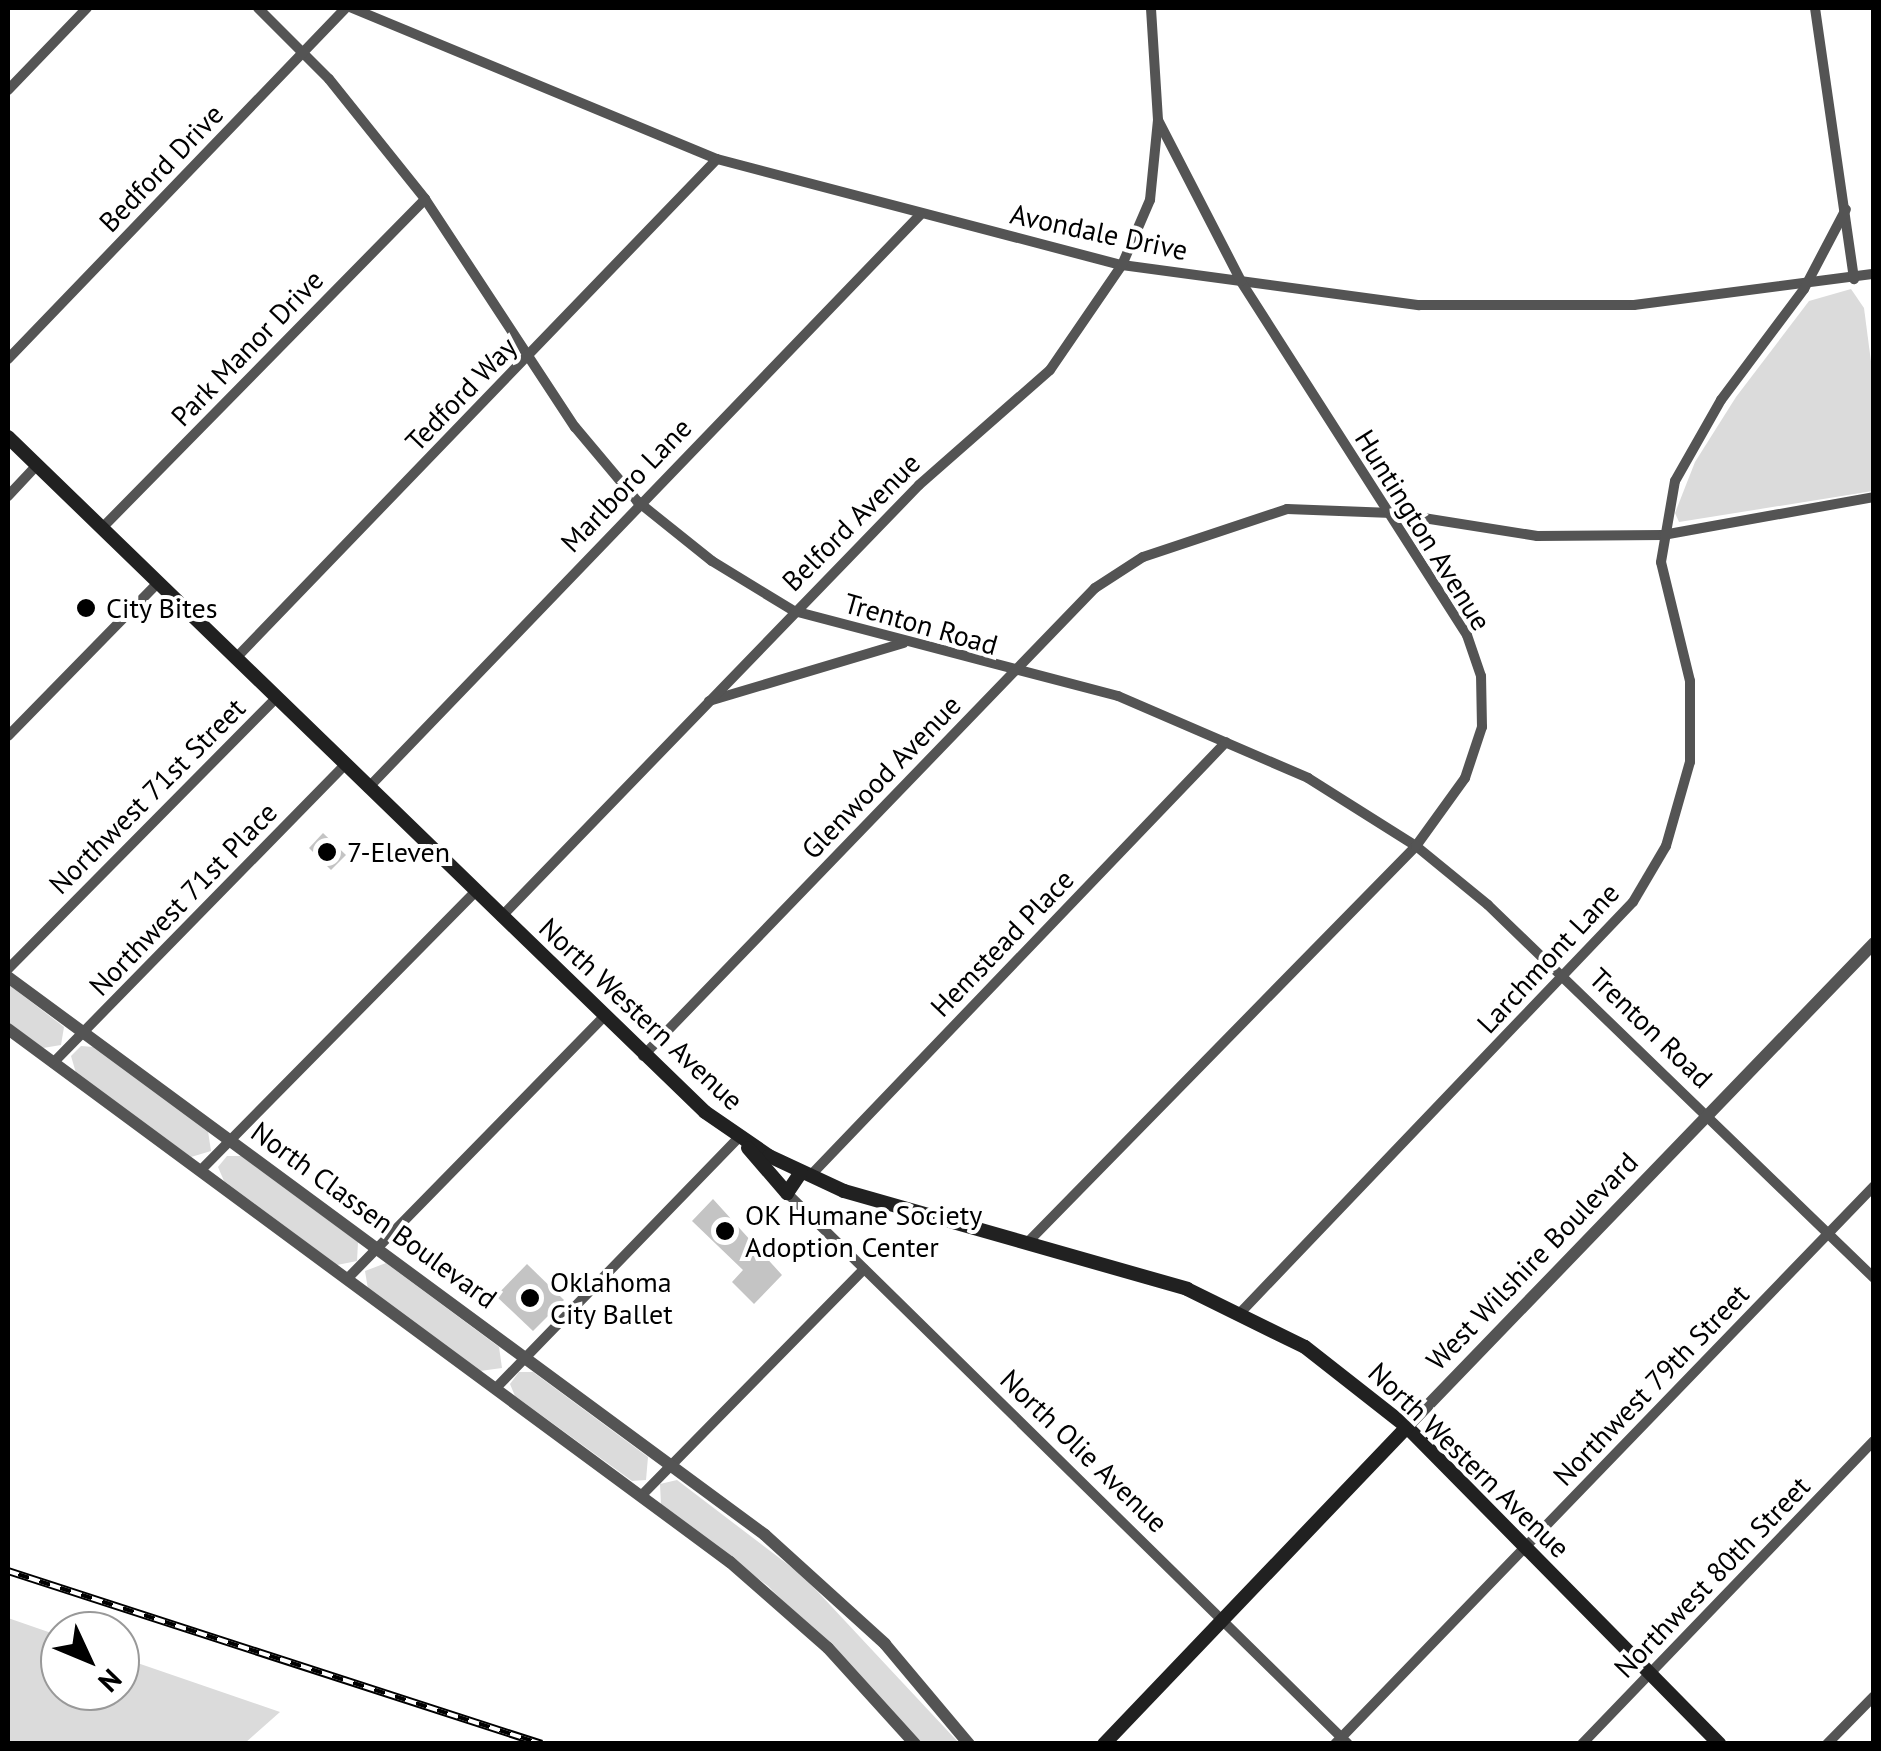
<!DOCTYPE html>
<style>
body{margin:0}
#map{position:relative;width:1881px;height:1751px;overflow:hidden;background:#fff;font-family:"PT Sans",sans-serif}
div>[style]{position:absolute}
.green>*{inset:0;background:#dbdbdb}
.building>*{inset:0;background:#c4c4c4}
.minor>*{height:10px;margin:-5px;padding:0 5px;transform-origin:5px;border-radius:5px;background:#545454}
.tertiary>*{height:12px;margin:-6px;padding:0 6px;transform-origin:6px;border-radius:6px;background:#545454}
.secondary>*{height:14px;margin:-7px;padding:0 7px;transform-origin:7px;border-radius:7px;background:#212121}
.rail>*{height:8px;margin-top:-4px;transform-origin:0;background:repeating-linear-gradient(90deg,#fff 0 11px,#000 0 22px);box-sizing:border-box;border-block:2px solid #000}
.dots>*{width:28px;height:28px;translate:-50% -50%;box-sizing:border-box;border:5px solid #fff;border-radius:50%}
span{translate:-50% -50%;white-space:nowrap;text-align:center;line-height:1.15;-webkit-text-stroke:8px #fff;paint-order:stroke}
.street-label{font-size:28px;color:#000}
.poi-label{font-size:28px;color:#000}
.left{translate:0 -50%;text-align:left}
.frame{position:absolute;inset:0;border:10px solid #000;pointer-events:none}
.north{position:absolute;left:40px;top:1611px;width:100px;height:100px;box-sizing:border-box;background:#fff;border:2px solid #999;border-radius:50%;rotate:134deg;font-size:28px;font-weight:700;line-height:40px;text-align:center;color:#000}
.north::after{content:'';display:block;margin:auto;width:35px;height:45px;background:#000;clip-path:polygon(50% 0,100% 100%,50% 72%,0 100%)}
</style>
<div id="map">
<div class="green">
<div style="clip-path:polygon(1851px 289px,1864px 308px,1873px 377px,1873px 491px,1679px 522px,1675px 513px,1695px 462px,1736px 397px,1809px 301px)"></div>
<div style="clip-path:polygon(8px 984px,64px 1027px,61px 1045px,43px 1048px,8px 1022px)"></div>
<div style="clip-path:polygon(81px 1046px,94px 1047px,208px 1131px,211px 1151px,191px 1157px,76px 1073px,71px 1056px)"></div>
<div style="clip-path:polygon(227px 1156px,241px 1156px,358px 1242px,357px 1261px,337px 1265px,224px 1181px,218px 1167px)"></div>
<div style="clip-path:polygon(386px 1263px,499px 1347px,502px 1368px,480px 1371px,368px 1289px,365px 1271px)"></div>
<div style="clip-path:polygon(519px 1372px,533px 1372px,648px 1457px,646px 1480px,632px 1481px,515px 1396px,510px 1384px)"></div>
<div style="clip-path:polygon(677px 1480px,803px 1576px,959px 1743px,922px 1743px,768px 1586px,661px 1505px,660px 1484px)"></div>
<div style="clip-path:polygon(8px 1618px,60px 1636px,60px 1691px,120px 1691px,120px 1657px,280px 1712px,245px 1743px,8px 1743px)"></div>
</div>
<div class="building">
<div style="clip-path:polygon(323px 833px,346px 855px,331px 870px,309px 848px)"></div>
<div style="clip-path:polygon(713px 1199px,782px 1275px,754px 1304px,732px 1282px,743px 1270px,692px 1221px)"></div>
<div style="clip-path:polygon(527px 1264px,564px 1300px,533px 1331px,496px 1296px)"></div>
</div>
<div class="minor">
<div style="left:258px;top:8px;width:100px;rotate:45deg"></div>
<div style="left:329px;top:79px;width:154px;rotate:51.3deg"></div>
<div style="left:425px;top:199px;width:273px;rotate:56.7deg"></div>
<div style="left:575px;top:427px;width:97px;rotate:50deg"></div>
<div style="left:637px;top:501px;width:96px;rotate:38.7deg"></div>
<div style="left:712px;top:561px;width:96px;rotate:31.4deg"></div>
<div style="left:794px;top:611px;width:335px;rotate:14.7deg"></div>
<div style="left:1118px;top:696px;width:207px;rotate:23.3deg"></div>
<div style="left:1308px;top:778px;width:128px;rotate:32.2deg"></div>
<div style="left:1416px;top:846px;width:93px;rotate:39.3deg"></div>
<div style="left:1488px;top:905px;width:537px;rotate:44.02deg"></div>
<div style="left:352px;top:8px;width:395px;rotate:22.5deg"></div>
<div style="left:717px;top:159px;width:419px;rotate:14.7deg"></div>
<div style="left:1122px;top:265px;width:300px;rotate:7.7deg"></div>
<div style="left:1419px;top:305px;width:215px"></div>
<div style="left:1634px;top:305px;width:242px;rotate:-7.4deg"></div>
<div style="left:1815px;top:8px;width:274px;rotate:81.8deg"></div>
<div style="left:8px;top:90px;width:114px;rotate:-46.1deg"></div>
<div style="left:8px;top:359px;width:487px;rotate:-46.1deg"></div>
<div style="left:8px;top:496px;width:42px;rotate:-46.9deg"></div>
<div style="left:102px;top:528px;width:461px;rotate:-45.5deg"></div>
<div style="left:235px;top:659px;width:694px;rotate:-46.05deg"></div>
<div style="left:709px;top:701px;width:203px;rotate:-16.6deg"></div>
<div style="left:8px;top:736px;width:214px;rotate:-45.6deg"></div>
<div style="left:368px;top:788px;width:796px;rotate:-46.07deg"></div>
<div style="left:501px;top:917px;width:601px;rotate:-45.94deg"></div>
<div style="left:919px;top:485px;width:174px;rotate:-41.3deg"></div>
<div style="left:1050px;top:370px;width:127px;rotate:-55.6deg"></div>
<div style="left:1122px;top:265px;width:71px;rotate:-66.7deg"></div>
<div style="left:1150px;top:200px;width:80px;rotate:-84.3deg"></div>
<div style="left:8px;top:969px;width:381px;rotate:-45.3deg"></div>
<div style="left:643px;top:1056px;width:651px;rotate:-46deg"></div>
<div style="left:1095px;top:588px;width:57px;rotate:-32.9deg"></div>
<div style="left:1143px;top:557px;width:152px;rotate:-18.4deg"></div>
<div style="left:1287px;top:509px;width:105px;rotate:2.2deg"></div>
<div style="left:1392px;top:513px;width:147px;rotate:9deg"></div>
<div style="left:1537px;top:536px;width:126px;rotate:-0.5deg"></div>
<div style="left:1663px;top:535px;width:214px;rotate:-10.2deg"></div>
<div style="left:53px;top:1063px;width:417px;rotate:-45.6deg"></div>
<div style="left:200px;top:1171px;width:392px;rotate:-45.4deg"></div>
<div style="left:810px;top:1176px;width:601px;rotate:-46.21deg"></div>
<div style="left:787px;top:1193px;width:786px;rotate:44.48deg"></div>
<div style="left:1026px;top:1244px;width:557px;rotate:-45.58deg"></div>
<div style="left:1416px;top:846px;width:84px;rotate:-54.2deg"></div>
<div style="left:1465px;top:778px;width:54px;rotate:-71.6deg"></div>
<div style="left:1482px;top:727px;width:51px;rotate:-91.1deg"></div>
<div style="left:1481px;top:676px;width:43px;rotate:-108.9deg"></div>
<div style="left:1467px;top:635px;width:420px;rotate:-122.6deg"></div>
<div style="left:1241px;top:281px;width:181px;rotate:-117.3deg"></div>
<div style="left:1158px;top:120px;width:112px;rotate:-93.6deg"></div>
<div style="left:347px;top:1279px;width:366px;rotate:-45.6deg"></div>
<div style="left:1241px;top:1312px;width:567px;rotate:-46.29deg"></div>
<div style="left:1633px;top:902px;width:65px;rotate:-59.5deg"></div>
<div style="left:1666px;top:846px;width:87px;rotate:-74.1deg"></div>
<div style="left:1690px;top:762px;width:81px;rotate:-90deg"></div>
<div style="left:1690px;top:681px;width:122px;rotate:-103.7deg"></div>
<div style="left:1661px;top:562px;width:82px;rotate:-80.2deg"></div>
<div style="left:1675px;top:481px;width:93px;rotate:-60.4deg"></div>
<div style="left:1721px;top:400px;width:139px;rotate:-53.2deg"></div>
<div style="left:1804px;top:289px;width:90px;rotate:-62.3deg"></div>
<div style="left:495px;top:1389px;width:351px;rotate:-45.9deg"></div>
<div style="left:641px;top:1496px;width:318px;rotate:-45.5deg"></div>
<div style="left:1335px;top:1744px;width:776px;rotate:-45.99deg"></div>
<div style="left:1582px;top:1744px;width:421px;rotate:-46.1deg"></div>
<div style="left:1827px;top:1744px;width:67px;rotate:-45.6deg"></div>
</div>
<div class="tertiary">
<div style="left:8px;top:977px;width:940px;rotate:36.39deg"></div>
<div style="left:765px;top:1535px;width:162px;rotate:42.2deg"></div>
<div style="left:885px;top:1644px;width:131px;rotate:50deg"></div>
<div style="left:8px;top:1029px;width:897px;rotate:36.44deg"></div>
<div style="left:730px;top:1562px;width:130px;rotate:41.3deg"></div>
<div style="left:828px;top:1648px;width:130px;rotate:47.8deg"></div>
<div style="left:1407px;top:1427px;width:673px;rotate:-46.02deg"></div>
</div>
<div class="secondary">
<div style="left:8px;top:437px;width:970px;rotate:44.08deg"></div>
<div style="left:705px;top:1112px;width:78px;rotate:34.5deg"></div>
<div style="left:769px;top:1156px;width:83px;rotate:25deg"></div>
<div style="left:844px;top:1191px;width:357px;rotate:15.9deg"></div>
<div style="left:1187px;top:1289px;width:131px;rotate:26.2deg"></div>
<div style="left:1305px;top:1347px;width:130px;rotate:38.1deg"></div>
<div style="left:1407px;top:1427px;width:445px;rotate:45.4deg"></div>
<div style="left:748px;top:1148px;width:60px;rotate:49.1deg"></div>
<div style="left:787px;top:1193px;width:25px;rotate:-56deg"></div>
<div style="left:1104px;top:1744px;width:439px;rotate:-46.3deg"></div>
</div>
<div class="rail">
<div style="left:8px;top:1571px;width:561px;rotate:17.95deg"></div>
</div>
<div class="dots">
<div style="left:86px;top:608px;background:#000"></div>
<div style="left:327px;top:852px;background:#000"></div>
<div style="left:725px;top:1231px;background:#000"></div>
<div style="left:530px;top:1298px;background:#000"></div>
</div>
<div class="street-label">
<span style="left:161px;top:168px;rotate:-46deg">Bedford Drive</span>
<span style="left:1099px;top:232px;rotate:12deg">Avondale Drive</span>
<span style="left:247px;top:348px;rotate:-46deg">Park Manor Drive</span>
<span style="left:461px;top:394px;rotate:-46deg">Tedford Way</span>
<span style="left:626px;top:485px;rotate:-46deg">Marlboro Lane</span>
<span style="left:851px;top:522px;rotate:-45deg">Belford Avenue</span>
<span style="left:1423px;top:530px;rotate:58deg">Huntington Avenue</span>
<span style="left:921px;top:624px;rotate:16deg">Trenton Road</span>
<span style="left:881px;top:777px;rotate:-46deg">Glenwood Avenue</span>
<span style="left:147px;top:796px;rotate:-45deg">Northwest 71st Street</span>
<span style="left:183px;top:899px;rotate:-46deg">Northwest 71st Place</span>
<span style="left:1002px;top:943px;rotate:-46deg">Hemstead Place</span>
<span style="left:1548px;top:958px;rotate:-47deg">Larchmont Lane</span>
<span style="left:641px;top:1014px;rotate:43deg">North Western Avenue</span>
<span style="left:1651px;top:1028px;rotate:44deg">Trenton Road</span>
<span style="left:374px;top:1215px;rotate:36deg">North Classen Boulevard</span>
<span style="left:1532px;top:1261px;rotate:-46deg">West Wilshire Boulevard</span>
<span style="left:1651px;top:1385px;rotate:-46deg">Northwest 79th Street</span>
<span style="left:1084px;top:1451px;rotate:44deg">North Olie Avenue</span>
<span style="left:1469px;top:1460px;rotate:44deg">North Western Avenue</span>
<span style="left:1712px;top:1577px;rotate:-46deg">Northwest 80th Street</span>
</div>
<div class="poi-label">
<span class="left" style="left:106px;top:608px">City Bites</span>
<span class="left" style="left:347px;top:852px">7-Eleven</span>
<span class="left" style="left:745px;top:1231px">OK Humane Society<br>Adoption Center</span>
<span class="left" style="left:550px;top:1298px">Oklahoma<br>City Ballet</span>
</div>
<div class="frame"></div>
<div class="north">N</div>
</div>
